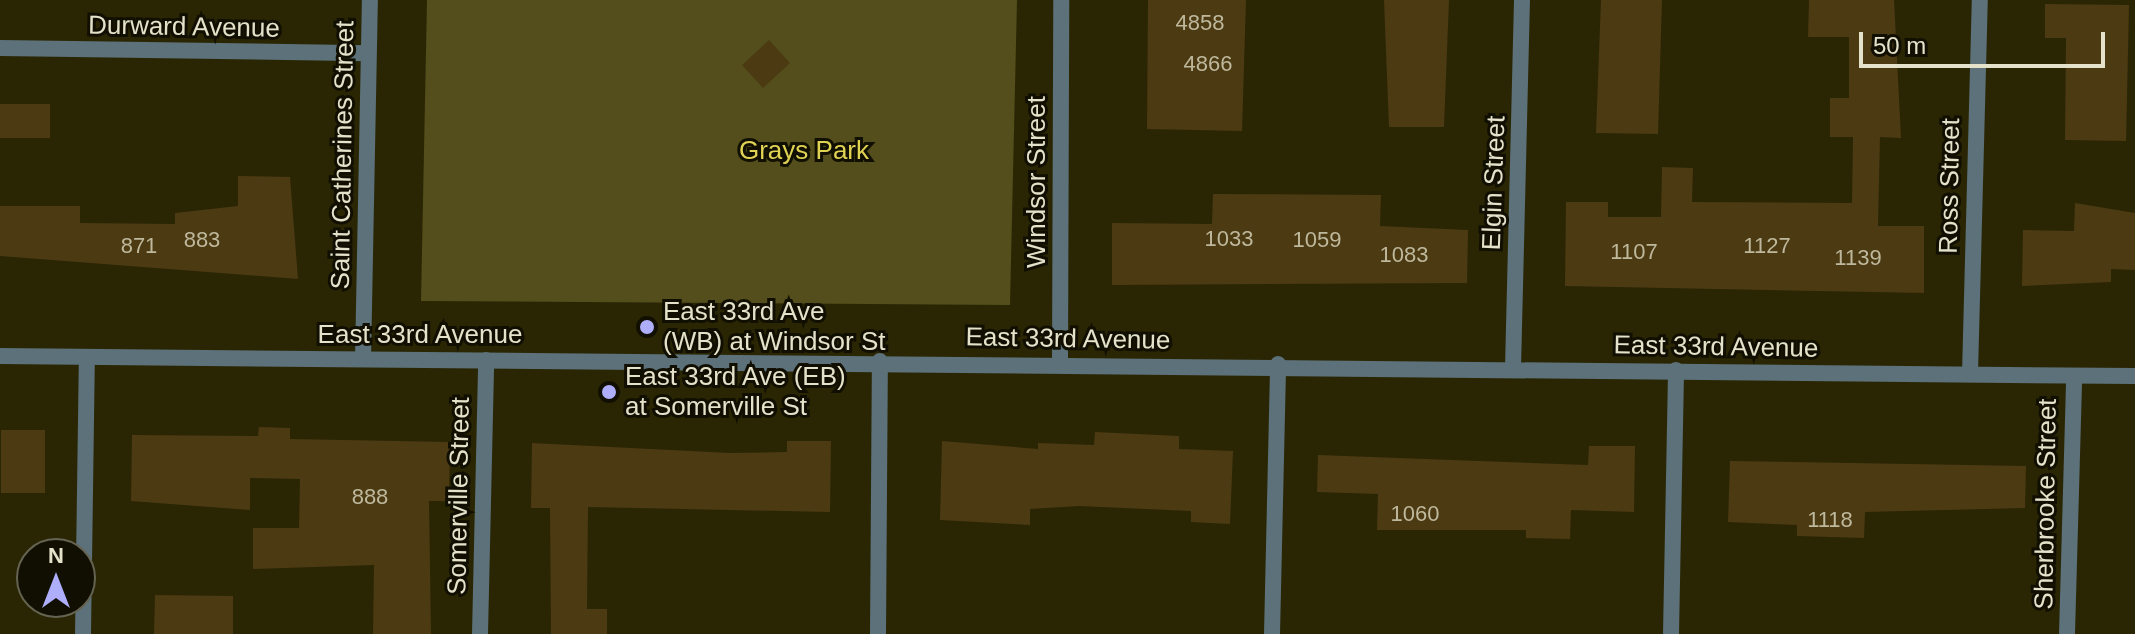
<!DOCTYPE html>
<style>
body{margin:0}
#map{position:relative;width:2135px;height:634px;overflow:hidden;background:#2a2604;font-family:Arial,sans-serif}
div>[style]{position:absolute}
.green>*{inset:0;background:#534e1b}
.building>*{inset:0;background:#4c3a12}
.minor>*{height:16px;margin:-8px;padding:0 8px;transform-origin:8px;border-radius:8px;background:#5c7179}
.tertiary>*{height:16px;margin:-8px;padding:0 8px;transform-origin:8px;border-radius:8px;background:#5c7179}
.dots>*{width:22px;height:22px;translate:-50% -50%;box-sizing:border-box;border:4px solid #110f01;border-radius:50%}
span{translate:-50% -50%;white-space:nowrap;text-align:center;line-height:1.15;-webkit-text-stroke:6px #110f01;paint-order:stroke}
.number-label{font-size:22px;color:#beb89c}
.number-label span{-webkit-text-stroke-width:0}
.street-label{font-size:26px;color:#e4e2ca}
.park-label{font-size:26px;color:#e0d253}
.poi-label{font-size:26px;color:#e4e2ca}
.left{translate:0 -50%;text-align:left}
.north{position:absolute;left:16px;top:538px;width:80px;height:80px;box-sizing:border-box;background:#110f01;border:2px solid #656351;border-radius:50%;rotate:0deg;font-size:22px;font-weight:700;line-height:32px;text-align:center;color:#e4e2ca}
.north::after{content:'';display:block;margin:auto;width:28px;height:36px;background:#aeaefb;clip-path:polygon(50% 0,100% 100%,50% 72%,0 100%)}
.scale{position:absolute;left:1859px;top:32px;width:246px;height:36px;box-sizing:border-box;border:4px solid #e4e2ca;border-top:0;padding-left:10px;font-size:24px;line-height:28px;white-space:nowrap;color:#e4e2ca;-webkit-text-stroke:6px #110f01;paint-order:stroke}
</style>
<div id="map">
<div class="green">
<div style="clip-path:polygon(427px 0,1017px 0,1010px 305px,421px 301px)"></div>
</div>
<div class="building">
<div style="clip-path:polygon(1148px 0,1246px 0,1242px 131px,1147px 129px)"></div>
<div style="clip-path:polygon(1384px 0,1449px 0,1444px 127px,1389px 127px)"></div>
<div style="clip-path:polygon(1601px 0,1662px 0,1658px 134px,1596px 133px)"></div>
<div style="clip-path:polygon(1809px 0,1894px 0,1901px 138px,1880px 137px,1878px 226px,1924px 226px,1924px 293px,1565px 286px,1566px 202px,1608px 202px,1608px 217px,1661px 217px,1662px 167px,1693px 168px,1692px 202px,1852px 203px,1853px 137px,1830px 137px,1830px 98px,1849px 98px,1849px 37px,1808px 37px)"></div>
<div style="clip-path:polygon(2045px 4px,2129px 5px,2126px 141px,2065px 140px,2066px 38px,2045px 38px)"></div>
<div style="clip-path:polygon(769px 40px,790px 63px,763px 88px,742px 65px)"></div>
<div style="clip-path:polygon(0 104px,50px 104px,50px 138px,0 138px)"></div>
<div style="clip-path:polygon(238px 176px,290px 177px,298px 279px,0 256px,0 206px,80px 206px,80px 223px,175px 224px,175px 213px,238px 206px)"></div>
<div style="clip-path:polygon(1213px 194px,1381px 195px,1380px 226px,1468px 230px,1467px 283px,1112px 285px,1112px 223px,1212px 224px)"></div>
<div style="clip-path:polygon(2075px 203px,2135px 213px,2135px 270px,2111px 269px,2111px 282px,2022px 286px,2023px 230px,2074px 231px)"></div>
<div style="clip-path:polygon(259px 427px,290px 428px,290px 439px,450px 442px,449px 501px,429px 501px,431px 634px,373px 634px,374px 565px,253px 569px,253px 528px,299px 528px,300px 479px,250px 478px,250px 510px,131px 501px,132px 435px,258px 436px)"></div>
<div style="clip-path:polygon(1px 430px,45px 430px,45px 493px,1px 493px)"></div>
<div style="clip-path:polygon(1095px 432px,1179px 436px,1179px 449px,1233px 451px,1230px 524px,1191px 522px,1191px 511px,1079px 506px,1030px 509px,1030px 525px,940px 520px,942px 441px,1038px 449px,1038px 443px,1094px 445px)"></div>
<div style="clip-path:polygon(787px 441px,831px 441px,830px 512px,588px 507px,587px 609px,607px 609px,607px 634px,551px 634px,550px 508px,531px 508px,532px 443px,730px 453px,787px 452px)"></div>
<div style="clip-path:polygon(1589px 446px,1635px 446px,1634px 512px,1571px 510px,1570px 539px,1526px 538px,1526px 530px,1377px 530px,1378px 494px,1317px 492px,1318px 455px,1588px 465px)"></div>
<div style="clip-path:polygon(1730px 461px,2026px 466px,2025px 508px,1865px 512px,1864px 538px,1797px 536px,1797px 525px,1728px 522px)"></div>
<div style="clip-path:polygon(155px 595px,233px 596px,233px 634px,154px 634px)"></div>
</div>
<div class="minor">
<div style="left:0;top:48px;width:368px;rotate:0.8deg"></div>
<div style="left:363px;top:359px;width:359px;rotate:-88.9deg"></div>
<div style="left:1060px;top:363px;width:363px;rotate:-89.8deg"></div>
<div style="left:1513px;top:368px;width:368px;rotate:-88.6deg"></div>
<div style="left:1970px;top:374px;width:374px;rotate:-88.5deg"></div>
<div style="left:83px;top:634px;width:277px;rotate:-89.2deg"></div>
<div style="left:480px;top:634px;width:274px;rotate:-88.7deg"></div>
<div style="left:878px;top:634px;width:273px;rotate:-89.6deg"></div>
<div style="left:1272px;top:634px;width:270px;rotate:-88.7deg"></div>
<div style="left:1671px;top:634px;width:264px;rotate:-88.9deg"></div>
<div style="left:2067px;top:634px;width:258px;rotate:-88.4deg"></div>
</div>
<div class="tertiary">
<div style="left:0;top:356px;width:2135px;rotate:0.54deg"></div>
</div>
<div class="dots">
<div style="left:647px;top:327px;background:#aeaefb"></div>
<div style="left:609px;top:392px;background:#aeaefb"></div>
</div>
<div class="number-label">
<span style="left:1200px;top:23px">4858</span>
<span style="left:1208px;top:64px">4866</span>
<span style="left:1229px;top:239px">1033</span>
<span style="left:202px;top:240px">883</span>
<span style="left:1317px;top:240px">1059</span>
<span style="left:139px;top:246px">871</span>
<span style="left:1767px;top:246px">1127</span>
<span style="left:1634px;top:252px">1107</span>
<span style="left:1404px;top:255px">1083</span>
<span style="left:1858px;top:258px">1139</span>
<span style="left:370px;top:497px">888</span>
<span style="left:1415px;top:514px">1060</span>
<span style="left:1830px;top:520px">1118</span>
</div>
<div class="street-label">
<span style="left:184px;top:27px;rotate:1deg">Durward Avenue</span>
<span style="left:343px;top:155px;rotate:-89deg">Saint Catherines Street</span>
<span style="left:1037px;top:182px;rotate:-90deg">Windsor Street</span>
<span style="left:1494px;top:183px;rotate:-88deg">Elgin Street</span>
<span style="left:1950px;top:186px;rotate:-89deg">Ross Street</span>
<span style="left:420px;top:335px">East 33rd Avenue</span>
<span style="left:1068px;top:339px;rotate:1deg">East 33rd Avenue</span>
<span style="left:1716px;top:347px;rotate:1deg">East 33rd Avenue</span>
<span style="left:459px;top:496px;rotate:-89deg">Somerville Street</span>
<span style="left:2046px;top:504px;rotate:-89deg">Sherbrooke Street</span>
</div>
<div class="park-label">
<span style="left:804px;top:151px">Grays Park</span>
</div>
<div class="poi-label">
<span class="left" style="left:663px;top:327px">East 33rd Ave<br>(WB) at Windsor St</span>
<span class="left" style="left:625px;top:392px">East 33rd Ave (EB)<br>at Somerville St</span>
</div>
<div class="north">N</div>
<div class="scale">50 m</div>
</div>
